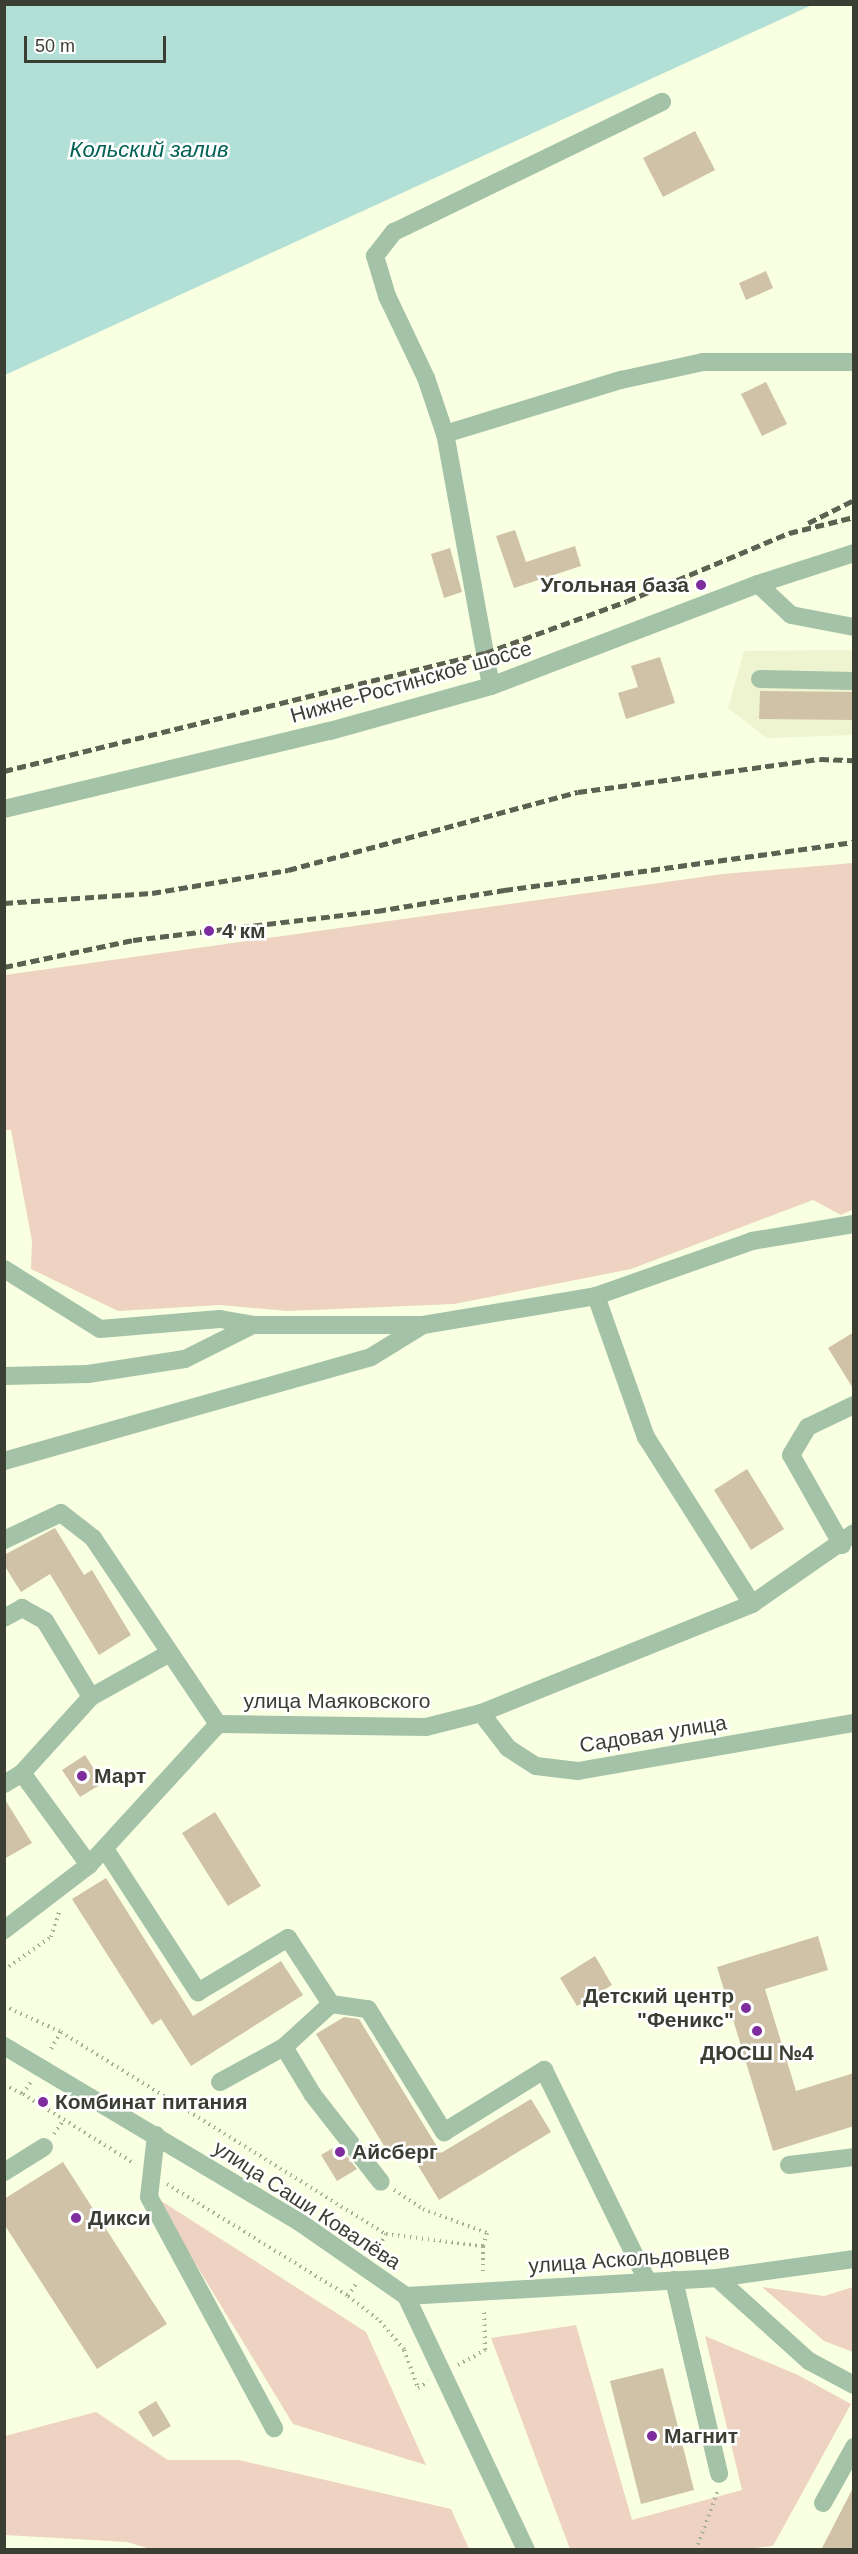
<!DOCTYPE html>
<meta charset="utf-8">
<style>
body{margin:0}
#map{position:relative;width:858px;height:2554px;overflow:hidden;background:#f9ffe1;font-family:Helvetica,sans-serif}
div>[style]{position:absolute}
.built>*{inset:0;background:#edf4cf}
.green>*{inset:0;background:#eed2c2}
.water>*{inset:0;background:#b2e0d6}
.building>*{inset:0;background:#d0c2a7}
.path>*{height:4px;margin-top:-2px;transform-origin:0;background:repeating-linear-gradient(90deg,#a9ae97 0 1.5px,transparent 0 6px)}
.minor>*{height:18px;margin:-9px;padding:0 9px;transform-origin:9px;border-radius:9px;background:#a4c2a7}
.rail>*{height:4.5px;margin-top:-2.25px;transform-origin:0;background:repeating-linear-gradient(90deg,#5d6152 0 9px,transparent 0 13.5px)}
.dots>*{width:16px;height:16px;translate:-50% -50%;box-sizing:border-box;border:3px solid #fff;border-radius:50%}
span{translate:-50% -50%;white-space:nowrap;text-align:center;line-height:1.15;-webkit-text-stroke:5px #fff;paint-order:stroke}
.poi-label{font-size:21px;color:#3b3e32;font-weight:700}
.right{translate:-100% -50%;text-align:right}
.left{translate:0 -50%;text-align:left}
.street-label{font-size:21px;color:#3b3e32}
.water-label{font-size:22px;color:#016155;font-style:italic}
.frame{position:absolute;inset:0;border:6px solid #3b3e32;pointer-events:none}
.scale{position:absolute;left:24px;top:36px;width:142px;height:27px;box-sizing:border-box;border:3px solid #3b3e32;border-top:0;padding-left:8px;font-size:18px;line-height:21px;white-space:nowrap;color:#3b3e32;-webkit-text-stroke:4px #fff;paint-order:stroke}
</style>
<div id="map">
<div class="built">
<div style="clip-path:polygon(853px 650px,853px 735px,767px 738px,728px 708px,744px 651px)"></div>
</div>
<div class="green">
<div style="clip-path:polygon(853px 863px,854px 1209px,841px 1215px,813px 1200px,631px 1269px,454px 1304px,288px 1311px,220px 1305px,118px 1311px,31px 1269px,32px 1241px,11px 1130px,5px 1130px,5px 975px,723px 874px)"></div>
<div style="clip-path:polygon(155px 2197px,366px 2332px,426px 2465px,293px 2424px)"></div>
<div style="clip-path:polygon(762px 2287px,824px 2296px,853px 2287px,853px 2352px,824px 2341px)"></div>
<div style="clip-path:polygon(576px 2325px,632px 2520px,742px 2490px,705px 2336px,798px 2375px,851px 2404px,773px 2546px,739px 2550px,570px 2549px,491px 2338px)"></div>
<div style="clip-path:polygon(96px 2412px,168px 2460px,239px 2460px,451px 2509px,469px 2549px,154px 2550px,127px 2542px,5px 2535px,5px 2436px)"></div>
</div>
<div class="water">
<div style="clip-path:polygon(5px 4px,812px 4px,812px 5px,5px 375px)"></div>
</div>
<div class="building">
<div style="clip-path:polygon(695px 131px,715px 170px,663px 197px,643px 158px)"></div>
<div style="clip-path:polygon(766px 271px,773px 288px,746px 300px,739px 283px)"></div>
<div style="clip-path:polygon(766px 382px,787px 424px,762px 436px,741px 394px)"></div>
<div style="clip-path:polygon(515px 530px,526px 562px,575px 546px,581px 566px,514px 588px,496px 536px)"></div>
<div style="clip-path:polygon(450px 548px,462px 592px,444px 598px,431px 554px)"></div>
<div style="clip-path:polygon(660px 657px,675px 703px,626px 719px,618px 693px,638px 687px,631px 666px)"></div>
<div style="clip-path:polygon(760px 691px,854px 692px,854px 720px,759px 719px)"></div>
<div style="clip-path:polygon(854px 1332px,854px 1390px,828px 1348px)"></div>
<div style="clip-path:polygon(747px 1469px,784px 1529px,751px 1550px,714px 1490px)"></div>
<div style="clip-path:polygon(55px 1528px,84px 1575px,92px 1570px,131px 1635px,99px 1655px,50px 1574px,21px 1592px,4px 1565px,4px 1555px)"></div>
<div style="clip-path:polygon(85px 1755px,103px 1783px,80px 1797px,62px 1770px)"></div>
<div style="clip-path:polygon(4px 1798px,32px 1843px,4px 1859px)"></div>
<div style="clip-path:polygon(215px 1812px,261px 1886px,228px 1906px,182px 1833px)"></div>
<div style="clip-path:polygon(106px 1878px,193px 2016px,281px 1961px,303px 1995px,191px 2066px,161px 2019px,152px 2025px,72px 1899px)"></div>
<div style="clip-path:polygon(818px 1936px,828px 1970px,765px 1989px,796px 2091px,854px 2073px,854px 2126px,773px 2151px,717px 1967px)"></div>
<div style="clip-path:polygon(595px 1956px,612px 1985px,577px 2006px,560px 1978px)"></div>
<div style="clip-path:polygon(344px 2017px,359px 2019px,441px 2153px,531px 2099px,551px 2132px,439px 2200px,408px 2149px,392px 2159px,316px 2034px)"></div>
<div style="clip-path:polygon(338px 2145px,357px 2169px,337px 2181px,321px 2155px)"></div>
<div style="clip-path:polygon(63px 2162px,167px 2324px,97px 2369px,4px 2224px,4px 2199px)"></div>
<div style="clip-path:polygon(663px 2368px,694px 2490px,641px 2504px,610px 2381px)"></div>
<div style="clip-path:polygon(156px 2401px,171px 2426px,153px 2437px,138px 2412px)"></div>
<div style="clip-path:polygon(854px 2486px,854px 2550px,821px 2550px)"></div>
</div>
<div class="path">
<div style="left:4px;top:1970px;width:57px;rotate:-35.1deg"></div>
<div style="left:51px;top:1937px;width:26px;rotate:-72deg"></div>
<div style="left:4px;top:2006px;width:63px;rotate:24.5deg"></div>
<div style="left:61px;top:2032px;width:23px;rotate:121deg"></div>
<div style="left:61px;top:2032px;width:383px;rotate:31.9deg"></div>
<div style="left:386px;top:2234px;width:22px;rotate:120deg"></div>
<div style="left:4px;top:2085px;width:21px;rotate:25deg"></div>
<div style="left:23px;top:2094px;width:15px;rotate:-58deg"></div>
<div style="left:23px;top:2094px;width:132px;rotate:32deg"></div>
<div style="left:54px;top:2134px;width:18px;rotate:-56deg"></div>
<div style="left:167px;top:2184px;width:213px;rotate:31.7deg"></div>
<div style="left:348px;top:2296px;width:17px;rotate:-57deg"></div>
<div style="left:394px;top:2190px;width:35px;rotate:33deg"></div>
<div style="left:423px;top:2209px;width:68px;rotate:20.6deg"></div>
<div style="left:487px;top:2233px;width:14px;rotate:107deg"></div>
<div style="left:386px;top:2234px;width:98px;rotate:7.1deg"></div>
<div style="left:483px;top:2246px;width:28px;rotate:90deg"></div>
<div style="left:348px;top:2296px;width:41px;rotate:38deg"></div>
<div style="left:380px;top:2321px;width:38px;rotate:50deg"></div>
<div style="left:404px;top:2350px;width:40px;rotate:69.8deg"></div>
<div style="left:418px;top:2388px;width:12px;rotate:-31deg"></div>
<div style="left:458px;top:2365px;width:31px;rotate:-29deg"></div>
<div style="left:485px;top:2350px;width:42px;rotate:-91.4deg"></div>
<div style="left:696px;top:2550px;width:64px;rotate:-69.9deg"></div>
</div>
<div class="minor">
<div style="left:445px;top:434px;width:184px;rotate:-17.1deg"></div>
<div style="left:621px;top:380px;width:84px;rotate:-12.4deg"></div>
<div style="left:703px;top:362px;width:151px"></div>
<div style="left:758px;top:584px;width:45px;rotate:43.2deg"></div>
<div style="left:791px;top:615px;width:64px;rotate:10.8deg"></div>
<div style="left:760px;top:679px;width:94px;rotate:1.2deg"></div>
<div style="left:491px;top:686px;width:256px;rotate:-100.3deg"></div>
<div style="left:445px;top:434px;width:59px;rotate:-108.7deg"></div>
<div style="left:426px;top:378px;width:91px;rotate:-115.4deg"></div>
<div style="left:387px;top:296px;width:42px;rotate:-106.7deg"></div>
<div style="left:375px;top:256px;width:31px;rotate:-52deg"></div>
<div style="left:394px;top:232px;width:298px;rotate:-25.9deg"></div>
<div style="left:4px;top:809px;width:335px;rotate:-13.5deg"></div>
<div style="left:330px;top:731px;width:167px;rotate:-15.6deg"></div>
<div style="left:491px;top:686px;width:286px;rotate:-20.9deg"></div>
<div style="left:758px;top:584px;width:101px;rotate:-17.9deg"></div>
<div style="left:4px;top:1269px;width:113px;rotate:32deg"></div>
<div style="left:100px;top:1329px;width:120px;rotate:-4.8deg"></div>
<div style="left:220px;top:1319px;width:34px;rotate:10deg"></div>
<div style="left:596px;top:1296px;width:150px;rotate:70.5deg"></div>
<div style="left:646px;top:1437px;width:198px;rotate:57.6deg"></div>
<div style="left:4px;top:1376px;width:84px;rotate:-1.4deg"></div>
<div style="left:88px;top:1374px;width:98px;rotate:-8.8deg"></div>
<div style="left:185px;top:1359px;width:76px;rotate:-26.6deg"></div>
<div style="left:253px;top:1325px;width:170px"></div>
<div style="left:4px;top:1461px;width:381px;rotate:-15.8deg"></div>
<div style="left:371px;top:1357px;width:61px;rotate:-31.6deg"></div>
<div style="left:423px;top:1325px;width:175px;rotate:-9.5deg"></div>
<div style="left:596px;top:1296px;width:165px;rotate:-19.4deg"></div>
<div style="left:752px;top:1241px;width:103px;rotate:-9.5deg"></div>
<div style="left:4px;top:1540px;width:63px;rotate:-25.3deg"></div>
<div style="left:61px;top:1513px;width:41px;rotate:38deg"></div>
<div style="left:93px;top:1538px;width:224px;rotate:56.1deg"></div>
<div style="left:842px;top:1545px;width:103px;rotate:-119.5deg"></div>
<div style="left:791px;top:1455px;width:33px;rotate:-59deg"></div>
<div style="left:808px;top:1427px;width:51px;rotate:-25.6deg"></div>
<div style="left:4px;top:1618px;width:21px;rotate:-29deg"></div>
<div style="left:22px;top:1608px;width:26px;rotate:29deg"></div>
<div style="left:45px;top:1621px;width:89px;rotate:58.8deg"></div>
<div style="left:481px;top:1713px;width:44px;rotate:52.4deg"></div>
<div style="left:508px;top:1748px;width:33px;rotate:33deg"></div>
<div style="left:536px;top:1766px;width:42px;rotate:6.8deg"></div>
<div style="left:578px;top:1771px;width:280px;rotate:-9.9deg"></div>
<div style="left:22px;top:1773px;width:114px;rotate:53.9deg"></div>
<div style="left:4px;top:1784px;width:21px;rotate:-31deg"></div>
<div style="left:22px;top:1773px;width:103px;rotate:-47.8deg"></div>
<div style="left:91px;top:1697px;width:88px;rotate:-29.2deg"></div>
<div style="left:105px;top:1849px;width:171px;rotate:57deg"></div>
<div style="left:198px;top:1992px;width:105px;rotate:-31deg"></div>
<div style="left:288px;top:1938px;width:79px;rotate:56.9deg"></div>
<div style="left:331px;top:2004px;width:37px;rotate:8deg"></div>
<div style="left:368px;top:2009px;width:145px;rotate:58.3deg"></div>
<div style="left:444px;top:2132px;width:118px;rotate:-31.8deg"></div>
<div style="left:544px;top:2070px;width:236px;rotate:63.9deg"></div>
<div style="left:4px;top:1930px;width:107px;rotate:-37.4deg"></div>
<div style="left:89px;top:1865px;width:191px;rotate:-47.5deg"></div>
<div style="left:218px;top:1724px;width:208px;rotate:0.8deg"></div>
<div style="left:426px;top:1727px;width:57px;rotate:-14.3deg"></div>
<div style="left:481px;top:1713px;width:292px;rotate:-21.9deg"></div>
<div style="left:752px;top:1604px;width:124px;rotate:-34.8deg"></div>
<div style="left:4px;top:2046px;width:342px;rotate:30.8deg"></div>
<div style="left:298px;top:2221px;width:131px;rotate:34.8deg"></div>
<div style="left:406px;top:2296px;width:281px;rotate:64.7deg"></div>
<div style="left:284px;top:2047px;width:56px;rotate:58.9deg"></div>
<div style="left:313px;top:2095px;width:110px;rotate:52deg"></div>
<div style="left:220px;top:2082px;width:73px;rotate:-28.7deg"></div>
<div style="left:284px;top:2047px;width:64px;rotate:-42.5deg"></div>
<div style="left:156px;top:2135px;width:62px;rotate:96.4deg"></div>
<div style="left:149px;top:2197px;width:263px;rotate:61.6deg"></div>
<div style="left:789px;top:2165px;width:65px;rotate:-7deg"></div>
<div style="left:4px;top:2172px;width:47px;rotate:-32deg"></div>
<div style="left:717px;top:2278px;width:124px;rotate:42.1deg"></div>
<div style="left:809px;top:2361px;width:51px;rotate:28.1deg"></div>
<div style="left:674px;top:2280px;width:199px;rotate:76.9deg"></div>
<div style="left:406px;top:2296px;width:312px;rotate:-3.3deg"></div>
<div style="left:717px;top:2278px;width:138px;rotate:-7.9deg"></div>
<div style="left:823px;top:2503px;width:64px;rotate:-61deg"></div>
</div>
<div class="rail">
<div style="left:808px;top:523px;width:51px;rotate:-26.6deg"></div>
<div style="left:4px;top:771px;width:495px;rotate:-13.8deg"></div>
<div style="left:485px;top:653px;width:151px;rotate:-20.1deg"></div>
<div style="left:627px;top:601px;width:176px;rotate:-22.8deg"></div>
<div style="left:789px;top:533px;width:67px;rotate:-13.8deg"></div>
<div style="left:4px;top:903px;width:148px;rotate:-3.9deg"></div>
<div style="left:152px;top:893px;width:138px;rotate:-9.6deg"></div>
<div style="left:288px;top:870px;width:300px;rotate:-15.1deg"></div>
<div style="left:578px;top:792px;width:244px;rotate:-7.8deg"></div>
<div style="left:820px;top:759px;width:34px;rotate:2deg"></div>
<div style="left:4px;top:967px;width:132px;rotate:-11.8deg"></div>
<div style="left:133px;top:940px;width:246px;rotate:-6.8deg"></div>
<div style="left:377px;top:911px;width:129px;rotate:-9.4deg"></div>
<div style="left:504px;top:890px;width:353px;rotate:-7.8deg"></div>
</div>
<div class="dots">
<div style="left:701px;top:585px;background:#7d2d9d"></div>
<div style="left:209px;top:931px;background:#7d2d9d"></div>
<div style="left:82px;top:1776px;background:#7d2d9d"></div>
<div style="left:746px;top:2008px;background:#7d2d9d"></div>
<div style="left:757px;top:2031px;background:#7d2d9d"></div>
<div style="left:43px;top:2102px;background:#7d2d9d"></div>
<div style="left:340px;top:2152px;background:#7d2d9d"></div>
<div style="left:76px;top:2218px;background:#7d2d9d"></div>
<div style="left:652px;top:2436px;background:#7d2d9d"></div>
</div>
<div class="poi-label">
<span class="right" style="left:689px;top:585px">Угольная база</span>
<span class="left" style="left:222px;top:931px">4 км</span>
<span class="left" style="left:94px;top:1776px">Март</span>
<span class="right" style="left:734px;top:2008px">Детский центр<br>"Феникс"</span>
<span style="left:757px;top:2053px">ДЮСШ №4</span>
<span class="left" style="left:55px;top:2102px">Комбинат питания</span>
<span class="left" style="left:352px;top:2152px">Айсберг</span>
<span class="left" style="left:88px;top:2218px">Дикси</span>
<span class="left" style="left:664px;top:2436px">Магнит</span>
</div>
<div class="street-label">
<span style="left:411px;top:682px;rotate:-16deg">Нижне-Ростинское шоссе</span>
<span style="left:337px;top:1701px">улица Маяковского</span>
<span style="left:653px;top:1734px;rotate:-9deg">Садовая улица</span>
<span style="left:307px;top:2205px;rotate:33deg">улица Саши Ковалёва</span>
<span style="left:629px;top:2259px;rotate:-4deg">улица Аскольдовцев</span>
</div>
<div class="water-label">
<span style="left:149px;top:150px">Кольский залив</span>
</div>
<div class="frame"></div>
<div class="scale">50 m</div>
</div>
